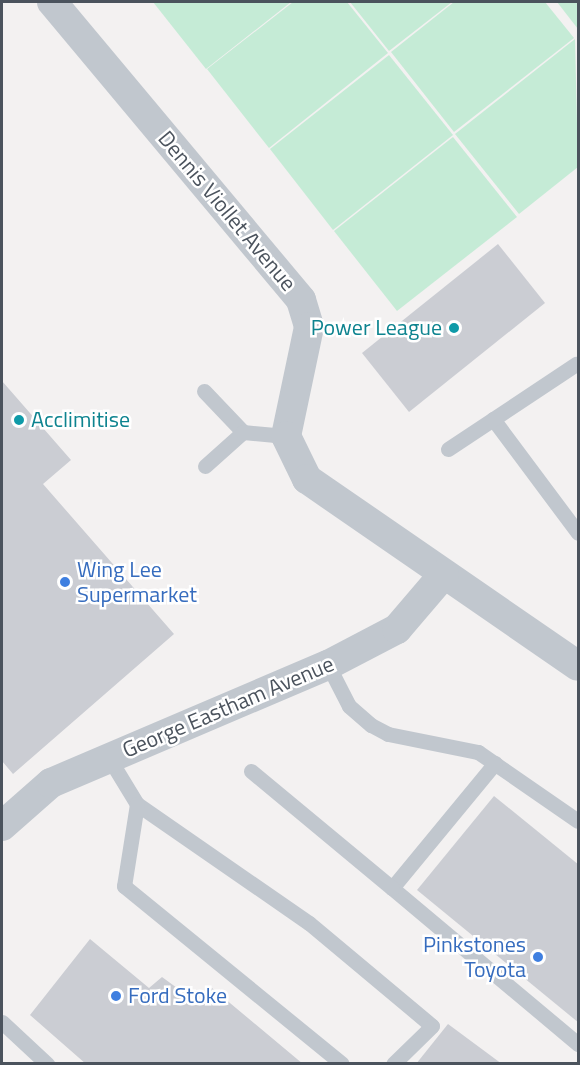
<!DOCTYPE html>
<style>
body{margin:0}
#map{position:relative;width:580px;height:1065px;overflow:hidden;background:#f3f1f1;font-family:"Titillium Web",sans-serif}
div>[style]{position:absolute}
.green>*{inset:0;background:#c5ebd6}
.building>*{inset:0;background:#cbcdd3}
.lane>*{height:15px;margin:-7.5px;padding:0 7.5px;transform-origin:7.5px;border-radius:7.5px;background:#c1c7ce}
.street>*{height:30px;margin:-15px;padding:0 15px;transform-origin:15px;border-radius:15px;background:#c1c7ce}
.dots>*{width:16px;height:16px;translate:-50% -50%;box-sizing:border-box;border:3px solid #fff;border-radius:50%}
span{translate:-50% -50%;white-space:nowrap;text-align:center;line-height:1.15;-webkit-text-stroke:5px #fff;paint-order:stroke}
.street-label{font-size:22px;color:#4b535d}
.culture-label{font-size:22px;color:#0d838f}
.right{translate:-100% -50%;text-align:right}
.left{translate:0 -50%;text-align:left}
.shop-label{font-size:22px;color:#366cbe}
.frame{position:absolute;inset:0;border:3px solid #4b535d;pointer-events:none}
</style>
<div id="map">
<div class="green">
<div style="clip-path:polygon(153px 2px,291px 2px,206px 69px)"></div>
<div style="clip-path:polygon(293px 2px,347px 2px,388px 53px,269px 148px,207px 69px)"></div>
<div style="clip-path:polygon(350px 2px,452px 2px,389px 51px)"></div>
<div style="clip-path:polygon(454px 2px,545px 2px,574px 38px,454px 132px,391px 52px)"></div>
<div style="clip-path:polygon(557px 2px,578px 2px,578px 29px)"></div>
<div style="clip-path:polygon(575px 39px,578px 167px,519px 214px,455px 134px)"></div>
<div style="clip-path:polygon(389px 55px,453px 135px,333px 230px,270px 149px)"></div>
<div style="clip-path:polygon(453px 137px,517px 217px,397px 311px,334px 231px)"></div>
</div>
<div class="building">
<div style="clip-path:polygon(498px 244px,545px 303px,409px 412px,362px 353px)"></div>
<div style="clip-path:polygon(2px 381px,71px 460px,43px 484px,174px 634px,13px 774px,2px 761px)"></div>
<div style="clip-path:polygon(494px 796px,579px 865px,579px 1023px,417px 890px)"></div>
<div style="clip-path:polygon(90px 939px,149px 988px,162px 977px,199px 1004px,212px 988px,303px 1064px,86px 1064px,30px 1015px)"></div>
<div style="clip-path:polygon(448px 1024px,502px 1064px,416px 1064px)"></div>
</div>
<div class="lane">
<div style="left:204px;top:391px;width:57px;rotate:46.4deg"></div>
<div style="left:493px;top:419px;width:142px;rotate:53.3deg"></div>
<div style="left:448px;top:449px;width:154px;rotate:-33.6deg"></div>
<div style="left:205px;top:466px;width:51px;rotate:-41.8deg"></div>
<div style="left:243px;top:432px;width:43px;rotate:5.3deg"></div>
<div style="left:328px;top:665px;width:46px;rotate:62.9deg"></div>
<div style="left:349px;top:706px;width:29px;rotate:41deg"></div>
<div style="left:371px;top:725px;width:19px;rotate:28deg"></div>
<div style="left:388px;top:734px;width:92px;rotate:11.3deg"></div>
<div style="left:478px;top:752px;width:121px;rotate:34.6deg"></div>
<div style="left:109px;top:758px;width:54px;rotate:58.7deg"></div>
<div style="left:137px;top:804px;width:209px;rotate:34.7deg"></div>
<div style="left:309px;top:923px;width:160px;rotate:39.9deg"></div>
<div style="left:432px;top:1026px;width:54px;rotate:135.7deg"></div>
<div style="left:495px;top:763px;width:162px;rotate:129.5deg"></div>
<div style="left:392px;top:888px;width:243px;rotate:40deg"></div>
<div style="left:251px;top:771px;width:183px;rotate:39.7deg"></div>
<div style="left:137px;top:804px;width:83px;rotate:99deg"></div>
<div style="left:124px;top:886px;width:281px;rotate:39.2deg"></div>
<div style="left:2px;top:1022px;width:62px;rotate:43deg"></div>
</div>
<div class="street">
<div style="left:52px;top:2px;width:388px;rotate:50.1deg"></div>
<div style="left:301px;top:300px;width:28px;rotate:73deg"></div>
<div style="left:309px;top:327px;width:111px;rotate:101.9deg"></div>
<div style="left:286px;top:436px;width:48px;rotate:64deg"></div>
<div style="left:307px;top:479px;width:329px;rotate:34.6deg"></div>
<div style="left:2px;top:826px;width:65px;rotate:-41.3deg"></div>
<div style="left:51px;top:783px;width:301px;rotate:-23.1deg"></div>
<div style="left:328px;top:665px;width:78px;rotate:-27.6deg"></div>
<div style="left:397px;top:629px;width:72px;rotate:-49.5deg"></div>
</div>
<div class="dots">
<div style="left:454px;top:328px;background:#0f9aa8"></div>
<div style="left:19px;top:420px;background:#0f9aa8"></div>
<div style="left:65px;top:582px;background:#3f7fe0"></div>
<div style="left:538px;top:957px;background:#3f7fe0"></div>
<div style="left:116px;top:996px;background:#3f7fe0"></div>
</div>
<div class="street-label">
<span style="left:227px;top:211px;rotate:50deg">Dennis Viollet Avenue</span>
<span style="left:228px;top:707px;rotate:-23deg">George Eastham Avenue</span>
</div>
<div class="culture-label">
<span class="right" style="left:442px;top:328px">Power League</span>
<span class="left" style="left:31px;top:420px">Acclimitise</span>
</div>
<div class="shop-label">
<span class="left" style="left:77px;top:582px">Wing Lee<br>Supermarket</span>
<span class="right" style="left:526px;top:957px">Pinkstones<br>Toyota</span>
<span class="left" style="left:128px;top:996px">Ford Stoke</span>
</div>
<div class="frame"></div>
</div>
